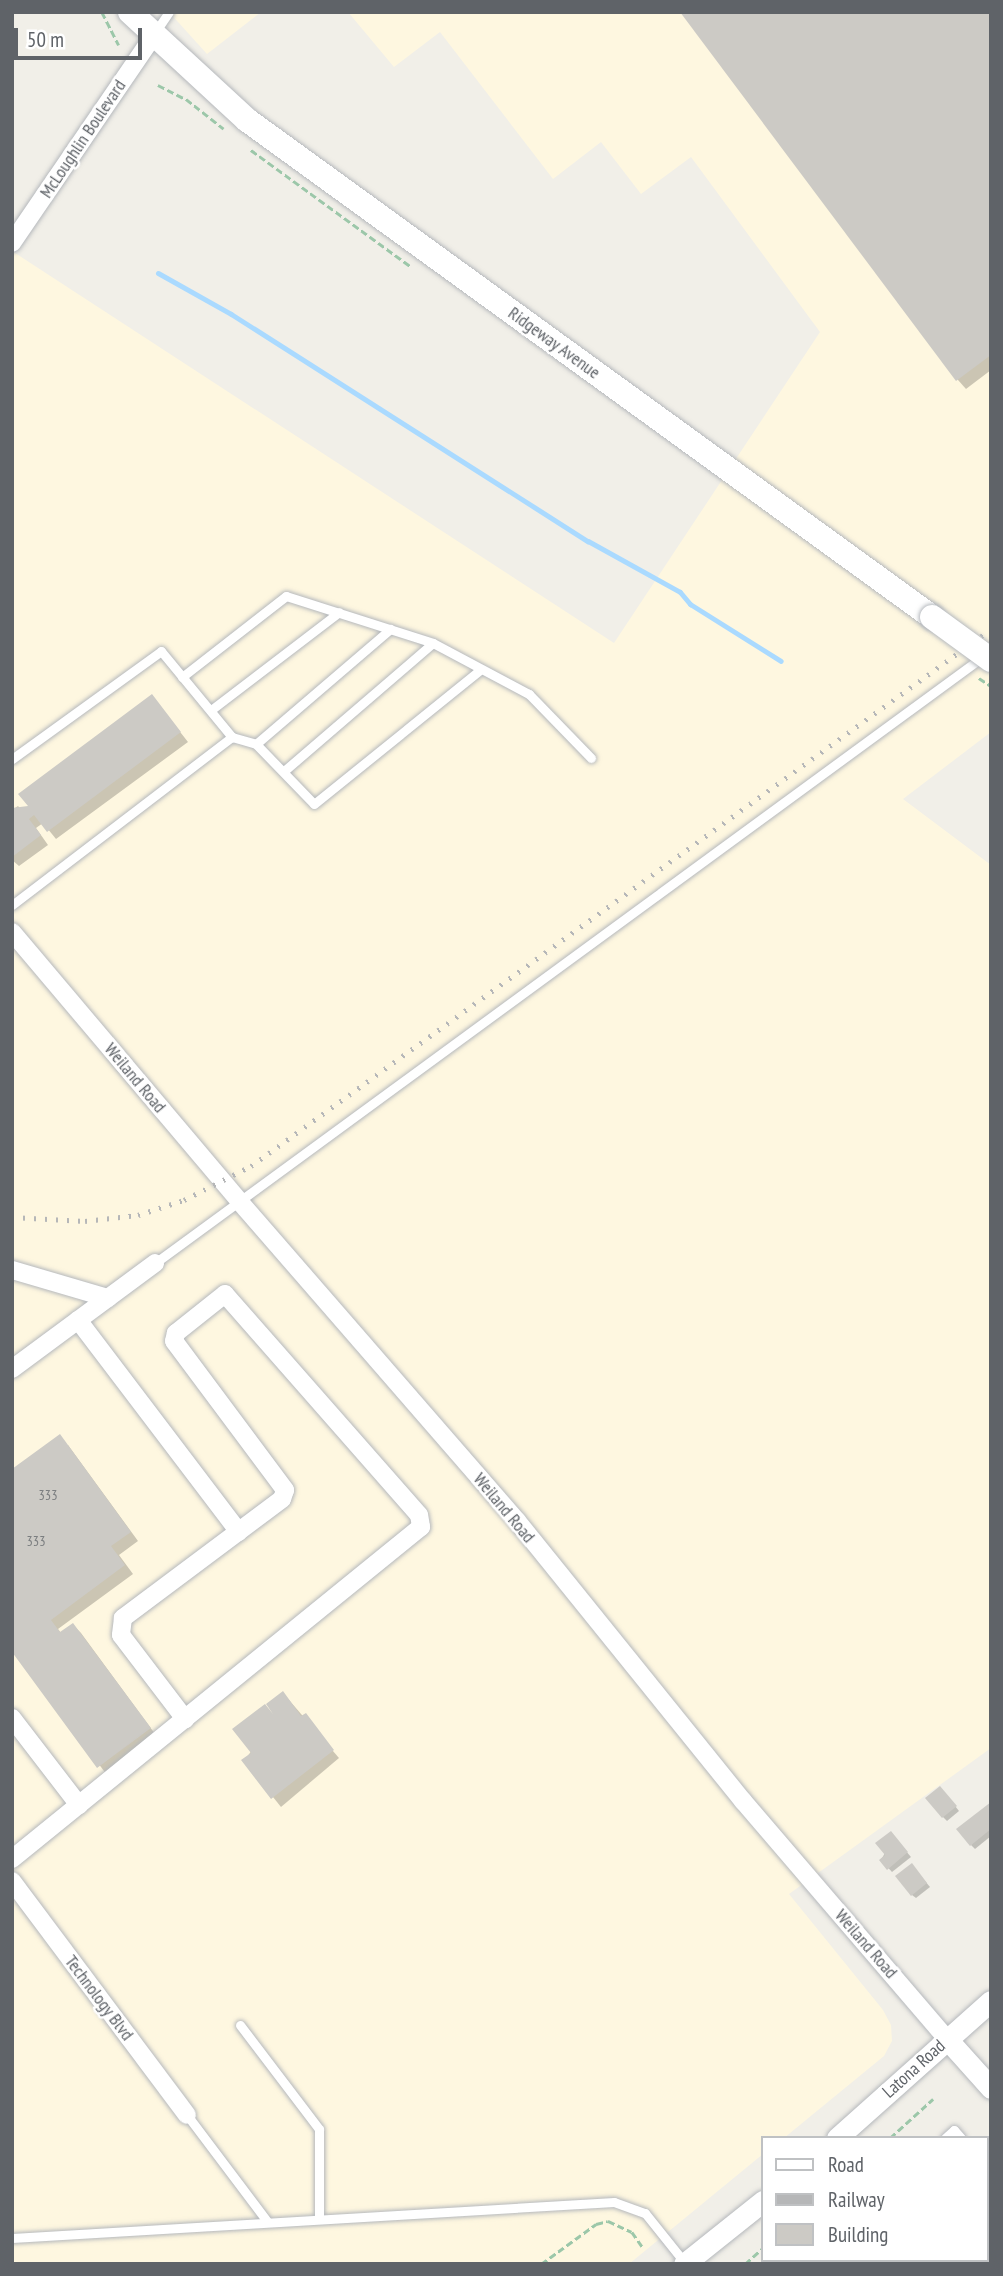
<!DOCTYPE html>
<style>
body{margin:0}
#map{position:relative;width:1003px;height:2276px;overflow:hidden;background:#f1efe8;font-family:"PT Sans Narrow",sans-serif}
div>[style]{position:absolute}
.commercial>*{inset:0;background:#fef7e0}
.shadow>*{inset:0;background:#0003}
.stream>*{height:5px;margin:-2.5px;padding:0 2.5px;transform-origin:2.5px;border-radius:2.5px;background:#aadaff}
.building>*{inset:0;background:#cccac5}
.path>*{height:2.5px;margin-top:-1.25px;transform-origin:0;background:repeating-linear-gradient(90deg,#9cc7a9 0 7px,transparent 0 10.5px)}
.roads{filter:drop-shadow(0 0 2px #b5b8bc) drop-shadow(0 0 2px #b5b8bc)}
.service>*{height:9px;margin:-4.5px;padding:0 4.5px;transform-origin:4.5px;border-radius:4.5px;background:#fff}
.minor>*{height:18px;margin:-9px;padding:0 9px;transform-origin:9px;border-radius:9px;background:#fff}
.tertiary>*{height:21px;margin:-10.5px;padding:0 10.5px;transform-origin:10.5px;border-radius:10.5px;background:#fff}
.secondary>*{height:24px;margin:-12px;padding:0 12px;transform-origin:12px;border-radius:12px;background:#fff}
.rail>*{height:5px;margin-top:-2.5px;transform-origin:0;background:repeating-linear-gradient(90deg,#b6b7b8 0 2px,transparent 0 11px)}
.path-bridge>*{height:2.5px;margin-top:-1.25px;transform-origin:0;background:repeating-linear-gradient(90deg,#9cc7a9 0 7px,transparent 0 10.5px)}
.bridges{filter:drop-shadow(0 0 2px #b6babf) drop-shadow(0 0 2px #b6babf)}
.secondary-bridge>*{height:24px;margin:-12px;padding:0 12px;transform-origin:12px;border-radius:12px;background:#fff}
span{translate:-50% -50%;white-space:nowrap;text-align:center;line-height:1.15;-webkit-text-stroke:5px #fff;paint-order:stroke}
.number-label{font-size:14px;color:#7a7d7f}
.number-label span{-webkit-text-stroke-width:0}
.street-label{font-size:18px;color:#5f6368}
.frame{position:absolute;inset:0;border:14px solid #5f6368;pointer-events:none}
.legend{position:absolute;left:761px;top:2136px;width:228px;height:126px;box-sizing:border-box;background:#fff;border:2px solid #bfc1c3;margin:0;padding:9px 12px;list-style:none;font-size:21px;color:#5f6368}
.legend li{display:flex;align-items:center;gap:14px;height:35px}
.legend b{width:35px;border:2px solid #bfc1c3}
.scale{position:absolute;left:14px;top:28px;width:128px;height:32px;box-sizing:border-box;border:4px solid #5f6368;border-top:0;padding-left:9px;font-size:21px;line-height:24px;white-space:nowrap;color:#5f6368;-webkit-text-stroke:5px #fff;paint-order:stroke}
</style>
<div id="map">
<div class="commercial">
<div style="clip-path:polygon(169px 12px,261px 12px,207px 54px)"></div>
<div style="clip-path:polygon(348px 12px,991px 12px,991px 732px,903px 799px,991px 865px,991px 1748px,789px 1894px,883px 2010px,891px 2025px,892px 2041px,884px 2056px,784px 2138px,763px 2138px,763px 2154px,629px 2264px,12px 2264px,12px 251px,614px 643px,820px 332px,691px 157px,641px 194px,601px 142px,553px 179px,440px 32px,394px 67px)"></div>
</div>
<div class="shadow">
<div style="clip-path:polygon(682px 12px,991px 12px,991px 370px,966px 389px,958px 380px)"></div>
<div style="clip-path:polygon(152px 696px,188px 742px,56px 839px,43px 823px,36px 828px,48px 845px,19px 866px,12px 860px,12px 810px,18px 806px,23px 812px)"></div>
<div style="clip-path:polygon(68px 1445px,138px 1541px,119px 1555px,133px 1574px,58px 1629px,61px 1633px,73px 1625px,81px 1633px,158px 1738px,107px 1775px,12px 1649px)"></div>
<div style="clip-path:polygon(289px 1700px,339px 1758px,281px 1807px,244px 1761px)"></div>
<div style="clip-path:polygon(944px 1792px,959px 1811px,947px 1821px,943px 1817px)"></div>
<div style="clip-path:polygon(991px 1804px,991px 1836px,975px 1849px,971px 1845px)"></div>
<div style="clip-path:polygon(894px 1837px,911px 1857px,892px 1872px,881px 1860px)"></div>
<div style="clip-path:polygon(915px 1869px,930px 1887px,916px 1898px,912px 1895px)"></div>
</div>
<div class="stream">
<div style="left:158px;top:273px;width:84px;rotate:29.3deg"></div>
<div style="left:231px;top:314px;width:423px;rotate:32.5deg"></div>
<div style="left:588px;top:541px;width:105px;rotate:29deg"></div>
<div style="left:680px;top:592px;width:16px;rotate:50deg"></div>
<div style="left:690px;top:604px;width:107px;rotate:32.1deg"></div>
</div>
<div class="building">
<div style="clip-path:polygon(680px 12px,991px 12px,991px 355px,956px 381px)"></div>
<div style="clip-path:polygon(152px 694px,181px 732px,47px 832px,34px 815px,29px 819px,41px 835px,12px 857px,12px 808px,28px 806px,18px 794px)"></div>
<div style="clip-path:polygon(60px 1434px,131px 1532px,111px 1546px,125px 1565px,51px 1620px,60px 1632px,73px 1623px,151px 1728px,97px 1768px,12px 1652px,12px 1469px)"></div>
<div style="clip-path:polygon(283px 1691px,301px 1716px,306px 1713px,334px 1750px,271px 1799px,241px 1760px,251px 1753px,232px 1729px,265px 1704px,273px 1714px,266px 1704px)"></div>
<div style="clip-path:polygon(940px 1786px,957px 1806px,942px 1818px,925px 1798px)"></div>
<div style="clip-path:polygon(991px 1802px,991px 1829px,970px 1846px,956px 1829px)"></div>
<div style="clip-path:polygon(891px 1831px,908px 1852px,887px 1870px,879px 1860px,885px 1855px,875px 1843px)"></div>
<div style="clip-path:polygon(912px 1863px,927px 1883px,911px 1896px,895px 1876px)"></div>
</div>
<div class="path">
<div style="left:102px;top:12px;width:37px;rotate:63deg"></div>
<div style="left:158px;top:85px;width:31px;rotate:27deg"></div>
<div style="left:186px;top:99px;width:48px;rotate:38.3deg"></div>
<div style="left:251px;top:150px;width:197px;rotate:36.1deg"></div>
<div style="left:989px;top:2051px;width:2px;rotate:-27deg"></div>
<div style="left:890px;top:2138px;width:58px;rotate:-42.2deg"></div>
<div style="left:541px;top:2264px;width:68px;rotate:-36deg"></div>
<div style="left:596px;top:2224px;width:12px;rotate:-14deg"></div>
<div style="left:608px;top:2221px;width:26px;rotate:25deg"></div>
<div style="left:632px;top:2232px;width:19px;rotate:55deg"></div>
<div style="left:745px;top:2264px;width:24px;rotate:-42deg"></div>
</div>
<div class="roads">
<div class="service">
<div style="left:156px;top:31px;width:23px;rotate:-56deg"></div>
<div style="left:182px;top:677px;width:132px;rotate:-37.9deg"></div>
<div style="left:286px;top:596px;width:154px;rotate:17.7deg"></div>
<div style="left:433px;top:643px;width:109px;rotate:28deg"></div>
<div style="left:529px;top:694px;width:89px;rotate:45.9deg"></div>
<div style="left:211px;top:710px;width:161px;rotate:-37.4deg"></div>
<div style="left:256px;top:744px;width:177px;rotate:-40.6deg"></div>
<div style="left:12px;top:759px;width:184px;rotate:-35.9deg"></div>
<div style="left:161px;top:651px;width:112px;rotate:50.5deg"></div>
<div style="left:232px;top:737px;width:25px;rotate:16deg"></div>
<div style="left:256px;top:744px;width:83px;rotate:46deg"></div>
<div style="left:314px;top:804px;width:212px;rotate:-38.9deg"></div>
<div style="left:284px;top:771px;width:196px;rotate:-40.7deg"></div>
<div style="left:12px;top:905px;width:277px;rotate:-37.4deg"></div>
<div style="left:155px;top:1263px;width:1024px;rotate:-36.22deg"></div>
<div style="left:240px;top:2025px;width:131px;rotate:52.8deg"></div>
<div style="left:319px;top:2129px;width:89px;rotate:90deg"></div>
<div style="left:187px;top:2115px;width:133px;rotate:53deg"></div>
<div style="left:945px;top:2138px;width:12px;rotate:-42deg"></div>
<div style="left:954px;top:2130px;width:11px;rotate:49deg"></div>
<div style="left:987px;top:2167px;width:6px;rotate:45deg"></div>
<div style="left:12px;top:2238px;width:603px;rotate:-3.42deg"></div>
<div style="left:614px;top:2202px;width:33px;rotate:20deg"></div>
<div style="left:645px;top:2213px;width:64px;rotate:51.3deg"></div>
</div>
<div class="minor">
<div style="left:12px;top:243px;width:250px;rotate:-55.7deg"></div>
<div style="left:12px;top:932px;width:352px;rotate:49.8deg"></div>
<div style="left:239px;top:1201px;width:424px;rotate:49deg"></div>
<div style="left:517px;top:1521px;width:360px;rotate:51.1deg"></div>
<div style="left:743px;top:1801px;width:313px;rotate:49.4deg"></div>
<div style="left:12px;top:1270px;width:100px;rotate:16.3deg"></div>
<div style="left:78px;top:1320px;width:266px;rotate:52.8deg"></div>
<div style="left:12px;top:1369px;width:178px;rotate:-36.5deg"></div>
<div style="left:12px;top:1718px;width:110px;rotate:52.4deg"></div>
<div style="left:12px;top:1859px;width:527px;rotate:-39.07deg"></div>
<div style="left:421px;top:1527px;width:12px;rotate:-99deg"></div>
<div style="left:419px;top:1515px;width:294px;rotate:-131.3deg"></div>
<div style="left:225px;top:1294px;width:63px;rotate:141.5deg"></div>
<div style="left:176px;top:1333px;width:8px;rotate:104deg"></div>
<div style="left:174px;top:1341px;width:186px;rotate:53.3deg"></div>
<div style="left:285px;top:1490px;width:9px;rotate:108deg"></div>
<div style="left:282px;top:1499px;width:199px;rotate:143.2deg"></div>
<div style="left:123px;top:1618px;width:17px;rotate:97deg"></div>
<div style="left:121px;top:1635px;width:106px;rotate:52.7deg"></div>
<div style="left:12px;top:1881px;width:292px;rotate:53.2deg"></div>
</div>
<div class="tertiary">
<div style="left:947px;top:2039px;width:66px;rotate:48.1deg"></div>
<div style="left:837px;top:2138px;width:206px;rotate:-41.7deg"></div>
<div style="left:684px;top:2264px;width:101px;rotate:-38.6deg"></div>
</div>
<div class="secondary">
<div style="left:130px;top:12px;width:159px;rotate:42.7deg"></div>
<div style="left:247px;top:120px;width:846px;rotate:35.96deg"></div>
</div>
</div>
<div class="rail">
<div style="left:12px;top:1217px;width:73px;rotate:3.1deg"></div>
<div style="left:85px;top:1221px;width:53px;rotate:-6.5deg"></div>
<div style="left:138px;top:1215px;width:48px;rotate:-18.1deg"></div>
<div style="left:184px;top:1200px;width:75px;rotate:-26.9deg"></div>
<div style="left:251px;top:1166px;width:914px;rotate:-35.97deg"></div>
</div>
<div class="path-bridge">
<div style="left:979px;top:678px;width:14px;rotate:34deg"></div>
</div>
<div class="bridges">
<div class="secondary-bridge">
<div style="left:932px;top:617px;width:73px;rotate:36.1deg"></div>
</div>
</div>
<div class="number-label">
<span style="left:48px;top:1495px">333</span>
<span style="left:36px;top:1541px">333</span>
</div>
<div class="street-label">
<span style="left:83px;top:139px;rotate:-56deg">McLoughlin Boulevard</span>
<span style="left:554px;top:343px;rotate:36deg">Ridgeway Avenue</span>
<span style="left:135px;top:1078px;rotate:50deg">Weiland Road</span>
<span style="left:504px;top:1508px;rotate:50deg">Weiland Road</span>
<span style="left:866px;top:1944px;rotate:49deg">Weiland Road</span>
<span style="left:99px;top:1998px;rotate:53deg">Technology Blvd</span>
<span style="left:914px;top:2069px;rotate:-42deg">Latona Road</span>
</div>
<div class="frame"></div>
<ul class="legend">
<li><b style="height:9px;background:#fff"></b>Road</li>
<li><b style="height:9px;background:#b6b7b8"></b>Railway</li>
<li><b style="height:19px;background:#cccac5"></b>Building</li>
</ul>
<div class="scale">50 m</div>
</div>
